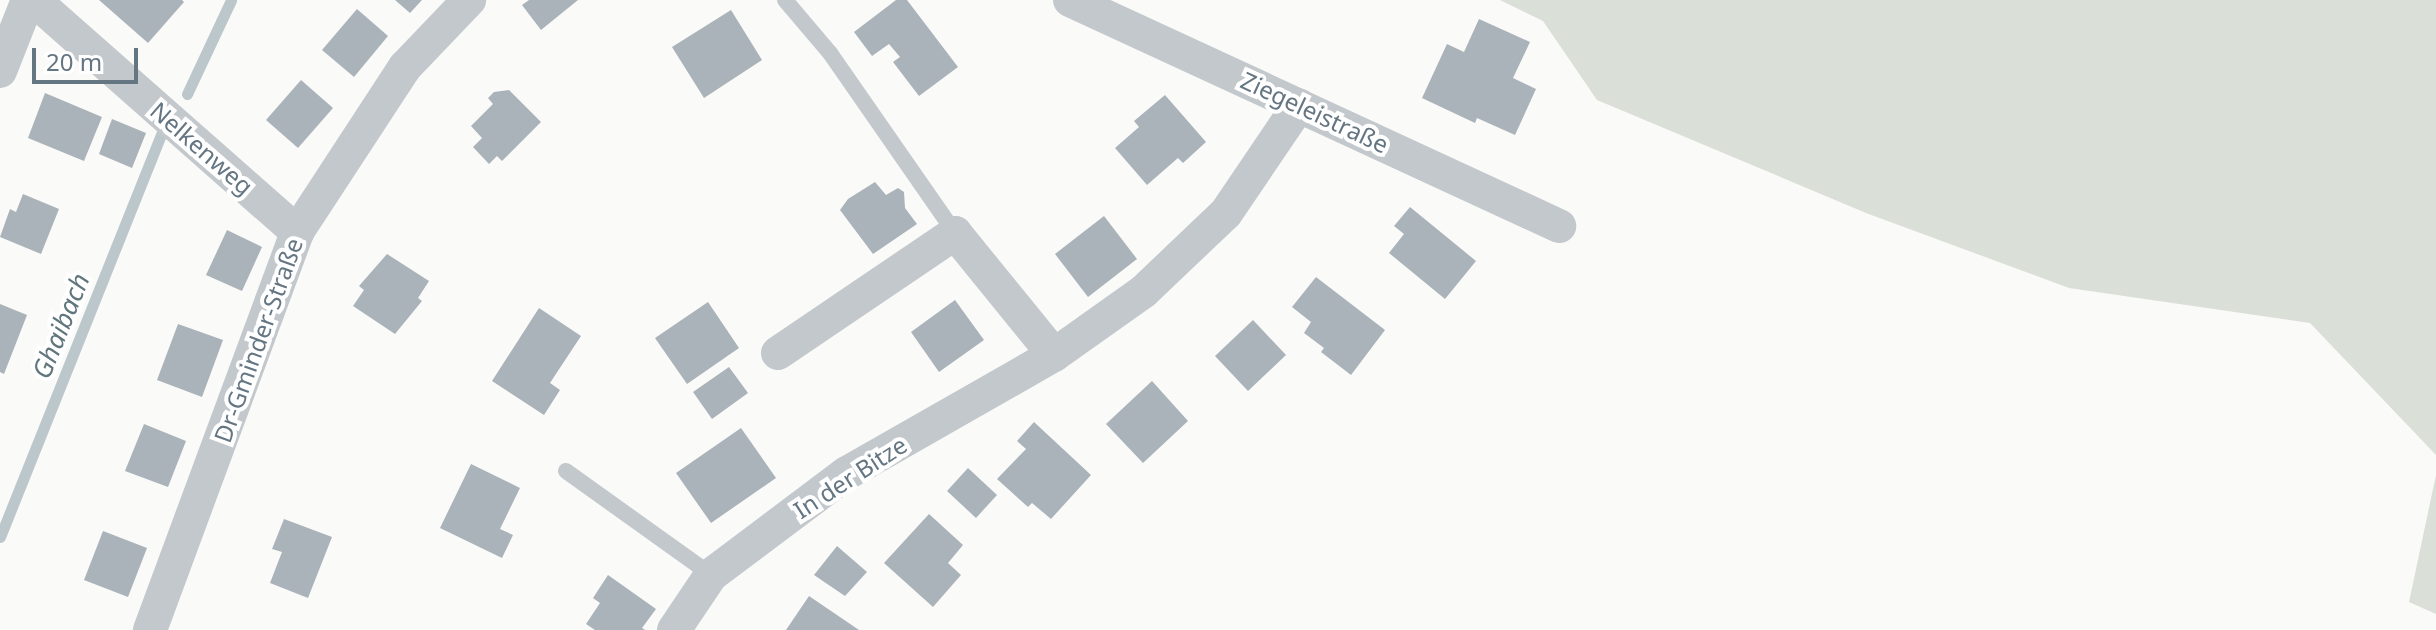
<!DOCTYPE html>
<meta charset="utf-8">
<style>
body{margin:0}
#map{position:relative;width:2436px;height:630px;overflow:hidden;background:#fafaf8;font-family:"Noto Sans",sans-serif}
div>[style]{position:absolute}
.green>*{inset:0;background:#dadfd7}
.stream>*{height:11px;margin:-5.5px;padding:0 5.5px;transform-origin:5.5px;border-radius:5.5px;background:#bbc7cb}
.building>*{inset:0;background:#aab3b9}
.lane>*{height:16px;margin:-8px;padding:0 8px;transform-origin:8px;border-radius:8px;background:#c3c8cc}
.street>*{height:34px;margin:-17px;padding:0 17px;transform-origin:17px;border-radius:17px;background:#c3c8cc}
span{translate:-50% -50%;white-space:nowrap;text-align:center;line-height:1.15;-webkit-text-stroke:8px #fff;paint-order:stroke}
.street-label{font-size:24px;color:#657683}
.water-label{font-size:26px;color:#60757c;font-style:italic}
.scale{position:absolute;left:32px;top:48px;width:106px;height:36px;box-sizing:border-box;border:4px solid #657683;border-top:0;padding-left:10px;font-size:24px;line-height:28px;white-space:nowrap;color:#657683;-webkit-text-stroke:6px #fff;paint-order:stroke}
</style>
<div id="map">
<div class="green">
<div style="clip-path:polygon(1500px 0,2436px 0,2436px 455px,2310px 323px,2069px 288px,1866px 213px,1597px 100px,1543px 21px)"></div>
<div style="clip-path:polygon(2436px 475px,2436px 614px,2409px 602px)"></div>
</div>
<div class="stream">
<div style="left:187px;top:94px;width:104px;rotate:-64.9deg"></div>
<div style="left:0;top:537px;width:436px;rotate:-68.2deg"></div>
</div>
<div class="building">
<div style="clip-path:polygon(99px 0,182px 0,184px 2px,148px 43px)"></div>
<div style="clip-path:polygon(395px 0,422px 0,410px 13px)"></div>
<div style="clip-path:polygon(529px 0,578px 0,541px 30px,522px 5px)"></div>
<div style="clip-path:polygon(896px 0,907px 0,958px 67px,919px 96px,893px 62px,900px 57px,889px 44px,872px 56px,854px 32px)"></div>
<div style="clip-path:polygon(357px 9px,388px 36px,354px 77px,322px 50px)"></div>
<div style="clip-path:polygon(731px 10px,762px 60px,704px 98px,672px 47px)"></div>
<div style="clip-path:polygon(1479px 19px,1530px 42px,1513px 78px,1536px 89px,1515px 135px,1477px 118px,1475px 123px,1422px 98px,1447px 44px,1464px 52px)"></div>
<div style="clip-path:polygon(301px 80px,333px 108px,298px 148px,266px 120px)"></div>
<div style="clip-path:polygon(509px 90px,541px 122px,502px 161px,497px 156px,489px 164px,473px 147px,482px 138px,471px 126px,493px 104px,488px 98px,494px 92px)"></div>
<div style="clip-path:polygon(45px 93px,102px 117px,84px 161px,28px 138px)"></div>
<div style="clip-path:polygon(1165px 95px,1206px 142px,1183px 163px,1178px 158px,1147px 185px,1115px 148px,1139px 127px,1134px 121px)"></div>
<div style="clip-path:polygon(112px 119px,146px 133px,132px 168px,99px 154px)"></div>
<div style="clip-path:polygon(875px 182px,886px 195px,898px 188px,904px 192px,905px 208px,917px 224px,873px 254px,840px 210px,848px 199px)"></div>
<div style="clip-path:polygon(23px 194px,59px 209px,41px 254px,0 237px,10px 209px,16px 212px)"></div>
<div style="clip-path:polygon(1410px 207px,1476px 261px,1445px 299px,1389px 253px,1404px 234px,1394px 226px)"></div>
<div style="clip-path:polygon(1104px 216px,1137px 259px,1088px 297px,1055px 254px)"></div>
<div style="clip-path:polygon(227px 230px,262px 247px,242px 291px,206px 275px)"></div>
<div style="clip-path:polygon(387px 254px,429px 281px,418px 298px,422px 301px,395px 334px,353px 306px,364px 290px,359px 286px)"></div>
<div style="clip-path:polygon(1316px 277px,1385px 330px,1351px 375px,1321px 352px,1324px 348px,1304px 333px,1311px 322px,1292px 307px)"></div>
<div style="clip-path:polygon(955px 300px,984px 340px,939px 372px,911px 332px)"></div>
<div style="clip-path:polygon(708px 302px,739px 348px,687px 384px,655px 338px)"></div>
<div style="clip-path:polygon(0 304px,27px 315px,4px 374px,0 372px)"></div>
<div style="clip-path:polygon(539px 308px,581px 336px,550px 383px,560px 390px,544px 415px,492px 381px)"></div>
<div style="clip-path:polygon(1253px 320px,1286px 355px,1248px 391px,1215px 356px)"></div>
<div style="clip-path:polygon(178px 324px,223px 340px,202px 397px,157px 380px)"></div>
<div style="clip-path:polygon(729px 367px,748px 393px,712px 419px,693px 392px)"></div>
<div style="clip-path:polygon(1152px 381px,1188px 421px,1143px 463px,1106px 424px)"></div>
<div style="clip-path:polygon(1034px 422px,1091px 475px,1051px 519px,1032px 503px,1028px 507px,997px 479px,1026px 449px,1017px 441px)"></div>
<div style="clip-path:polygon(144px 424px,186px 441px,168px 487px,125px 471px)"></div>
<div style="clip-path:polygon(741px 428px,776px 478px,711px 523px,676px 473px)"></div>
<div style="clip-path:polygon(471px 464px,520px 488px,500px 529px,513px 535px,502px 558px,440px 528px)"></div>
<div style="clip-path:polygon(968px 468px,997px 495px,976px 518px,947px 491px)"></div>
<div style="clip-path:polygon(929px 514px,963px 545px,948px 563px,961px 575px,933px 607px,884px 563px)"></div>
<div style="clip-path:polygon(284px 519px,332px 537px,308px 598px,270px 583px,282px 552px,272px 549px)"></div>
<div style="clip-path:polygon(103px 531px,147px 548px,128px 597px,84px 580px)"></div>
<div style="clip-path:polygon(837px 546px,867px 572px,845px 596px,814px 575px)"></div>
<div style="clip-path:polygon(608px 575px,656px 609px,642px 628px,645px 630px,595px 630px,586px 624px,600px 603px,593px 598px)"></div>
<div style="clip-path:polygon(809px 596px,859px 630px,786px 630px)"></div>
</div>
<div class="lane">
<div style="left:785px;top:0;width:70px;rotate:49.7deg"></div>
<div style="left:830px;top:53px;width:219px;rotate:55.2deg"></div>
<div style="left:566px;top:471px;width:178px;rotate:35.6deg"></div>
</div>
<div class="street">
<div style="left:34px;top:0;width:351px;rotate:41.4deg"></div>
<div style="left:1070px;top:0;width:539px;rotate:24.8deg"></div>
<div style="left:0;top:71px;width:76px;rotate:-68.5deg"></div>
<div style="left:778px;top:353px;width:214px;rotate:-34.1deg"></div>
<div style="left:955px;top:233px;width:157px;rotate:50.9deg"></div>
<div style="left:150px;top:630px;width:424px;rotate:-69.7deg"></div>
<div style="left:297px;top:232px;width:197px;rotate:-56.8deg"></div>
<div style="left:405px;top:67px;width:93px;rotate:-46.3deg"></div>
<div style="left:674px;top:630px;width:66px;rotate:-56.1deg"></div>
<div style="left:711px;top:575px;width:170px;rotate:-36.9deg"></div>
<div style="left:847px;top:473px;width:238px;rotate:-29.7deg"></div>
<div style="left:1054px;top:355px;width:110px;rotate:-35.4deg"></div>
<div style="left:1144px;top:291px;width:113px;rotate:-43.6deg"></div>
<div style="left:1226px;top:213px;width:130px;rotate:-55.9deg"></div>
</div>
<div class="street-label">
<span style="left:1315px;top:112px;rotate:25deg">Ziegeleistraße</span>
<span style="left:202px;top:148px;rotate:41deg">Nelkenweg</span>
<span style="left:258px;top:340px;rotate:-70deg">Dr-Gminder-Straße</span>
<span style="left:850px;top:477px;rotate:-33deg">In der Bitze</span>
</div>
<div class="water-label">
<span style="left:61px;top:326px;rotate:-68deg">Ghaibach</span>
</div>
<div class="scale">20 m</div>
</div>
